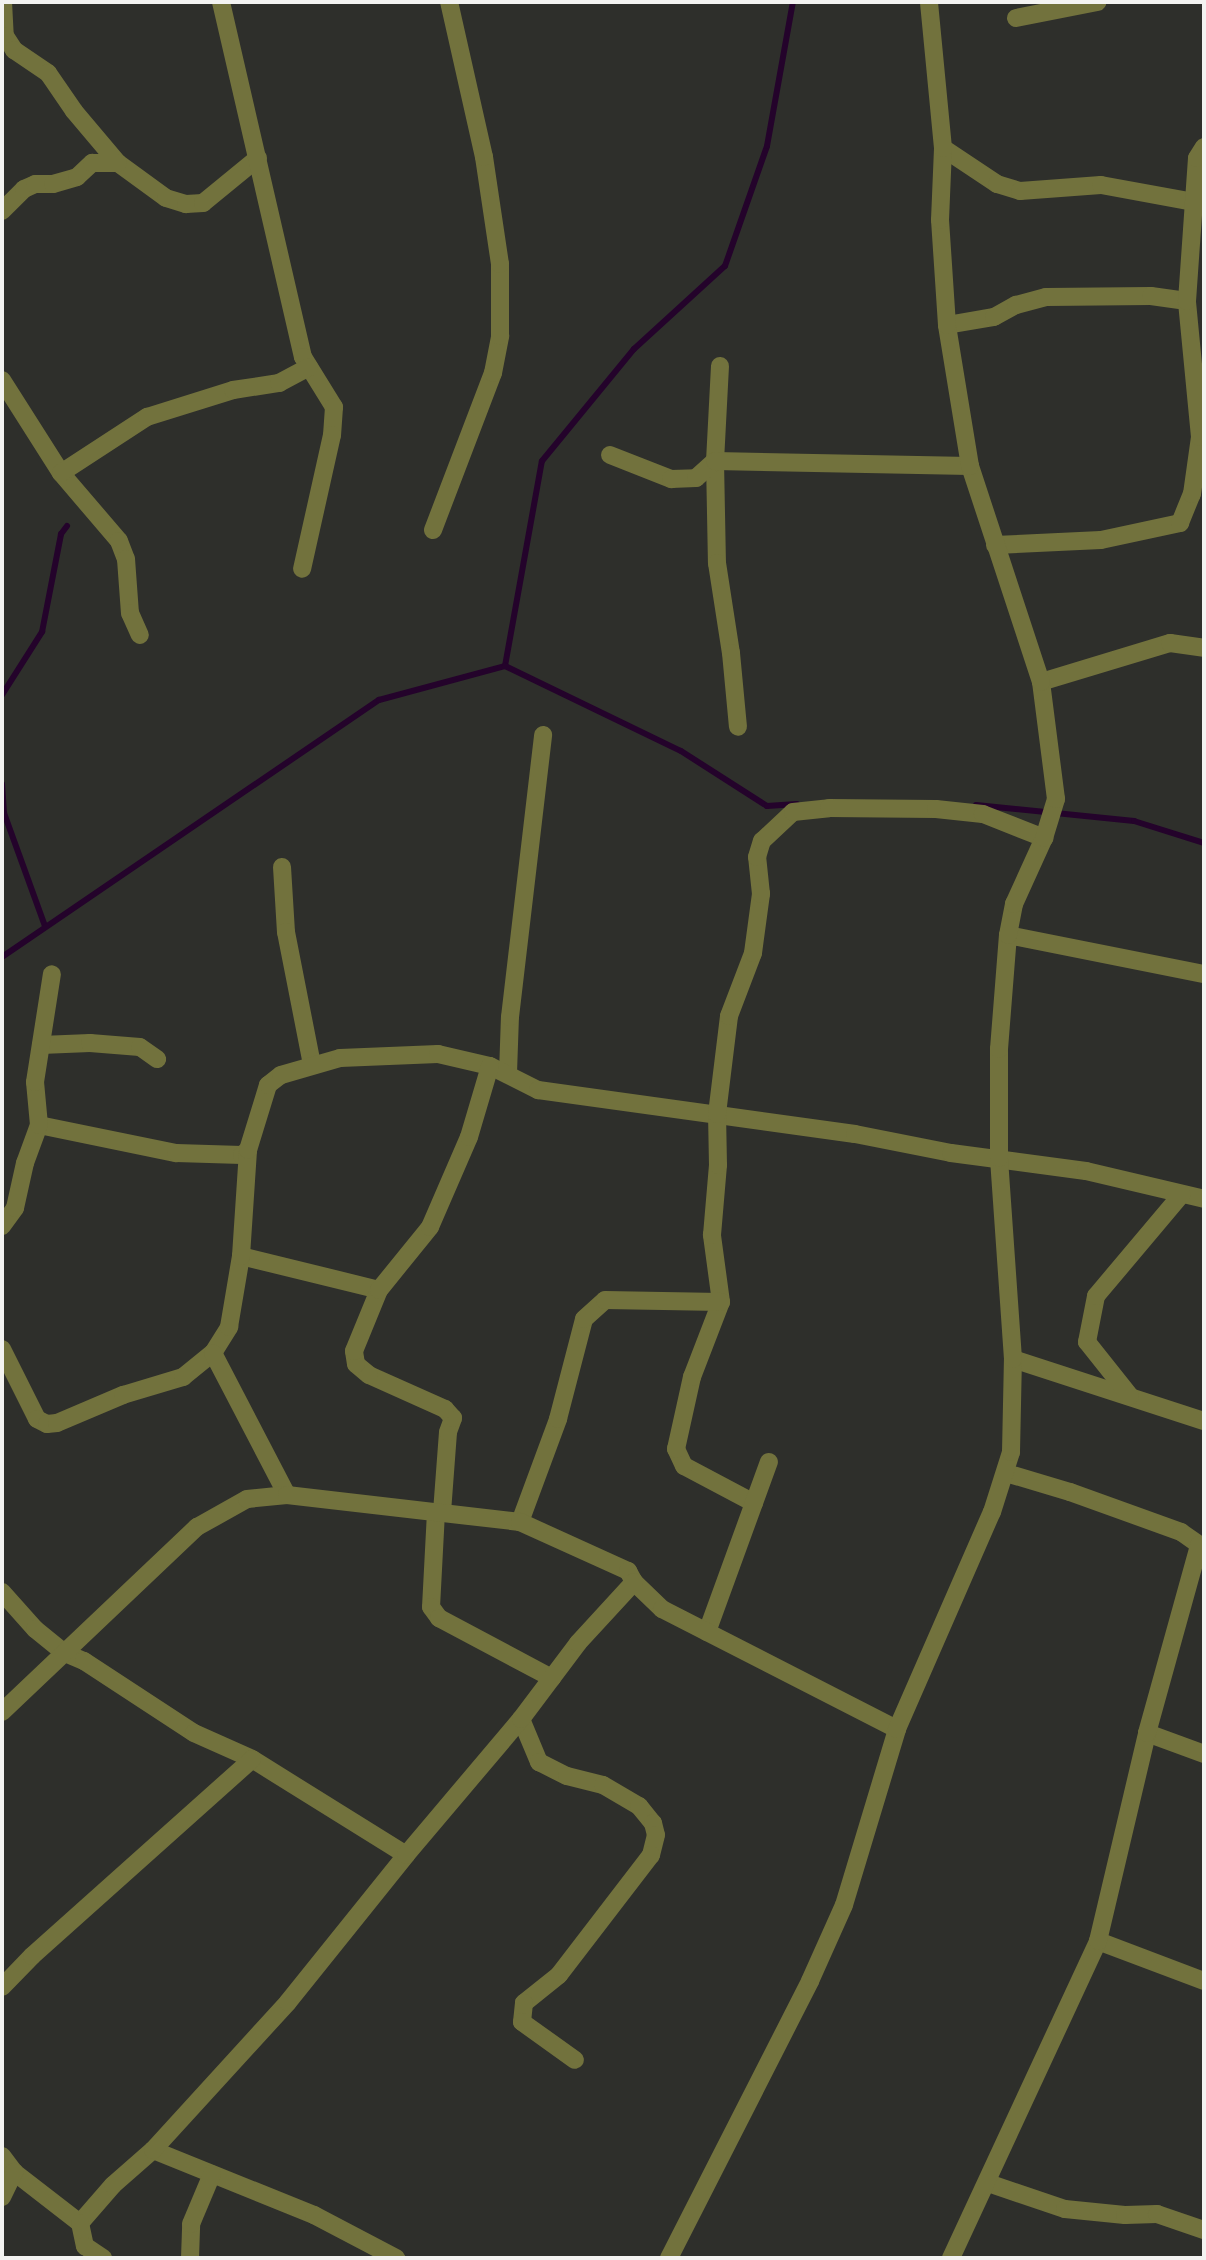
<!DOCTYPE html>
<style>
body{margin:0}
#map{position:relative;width:1206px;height:2260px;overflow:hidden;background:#2e2f2b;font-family:"Noto Serif",serif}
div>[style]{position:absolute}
.stream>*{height:6px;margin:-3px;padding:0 3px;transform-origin:3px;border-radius:3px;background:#24032b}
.minor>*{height:18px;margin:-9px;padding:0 9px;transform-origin:9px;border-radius:9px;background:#72723d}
span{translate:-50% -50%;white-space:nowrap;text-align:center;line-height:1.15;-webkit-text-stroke:7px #161715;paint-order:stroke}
.frame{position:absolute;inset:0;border:4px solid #f3f3f1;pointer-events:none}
</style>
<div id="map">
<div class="stream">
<div style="left:505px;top:666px;width:208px;rotate:-79.8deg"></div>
<div style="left:542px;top:461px;width:145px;rotate:-50.6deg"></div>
<div style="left:634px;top:349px;width:123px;rotate:-42.4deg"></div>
<div style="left:725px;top:266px;width:127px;rotate:-70.7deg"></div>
<div style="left:767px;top:146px;width:146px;rotate:-79.8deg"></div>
<div style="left:2px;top:695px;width:75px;rotate:-57.6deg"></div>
<div style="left:42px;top:632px;width:100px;rotate:-79deg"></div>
<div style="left:61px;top:534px;width:10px;rotate:-53deg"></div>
<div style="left:2px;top:784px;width:29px;rotate:86deg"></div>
<div style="left:4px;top:813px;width:120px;rotate:70.1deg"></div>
<div style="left:976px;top:805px;width:159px;rotate:5.8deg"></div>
<div style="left:1134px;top:821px;width:73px;rotate:17.4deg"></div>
<div style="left:2px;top:957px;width:456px;rotate:-34.3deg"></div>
<div style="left:379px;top:700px;width:131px;rotate:-15.1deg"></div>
<div style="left:505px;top:666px;width:195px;rotate:25.8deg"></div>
<div style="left:681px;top:751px;width:102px;rotate:32.6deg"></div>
<div style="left:767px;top:806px;width:30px;rotate:-4deg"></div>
</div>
<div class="minor">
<div style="left:3px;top:2px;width:34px;rotate:87deg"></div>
<div style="left:5px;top:36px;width:17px;rotate:57deg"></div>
<div style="left:14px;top:50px;width:41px;rotate:34.1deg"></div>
<div style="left:48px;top:73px;width:46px;rotate:55.6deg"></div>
<div style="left:74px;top:111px;width:68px;rotate:49.8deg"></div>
<div style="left:118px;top:163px;width:59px;rotate:36.1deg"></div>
<div style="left:166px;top:198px;width:21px;rotate:17deg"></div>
<div style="left:186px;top:204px;width:17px;rotate:-3deg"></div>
<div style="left:203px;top:203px;width:71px;rotate:-39.3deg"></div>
<div style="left:221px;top:2px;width:364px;rotate:77deg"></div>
<div style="left:303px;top:357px;width:59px;rotate:58.2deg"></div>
<div style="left:334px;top:407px;width:28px;rotate:94deg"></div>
<div style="left:332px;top:435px;width:137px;rotate:102.6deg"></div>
<div style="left:1016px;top:18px;width:83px;rotate:-11.2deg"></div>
<div style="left:943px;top:148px;width:65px;rotate:33.7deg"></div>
<div style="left:997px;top:184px;width:24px;rotate:17deg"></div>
<div style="left:1020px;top:191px;width:81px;rotate:-4.2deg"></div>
<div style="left:1101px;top:185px;width:95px;rotate:10.4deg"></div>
<div style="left:2px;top:211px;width:31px;rotate:-45deg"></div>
<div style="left:24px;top:189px;width:12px;rotate:-24deg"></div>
<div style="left:35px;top:184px;width:18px"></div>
<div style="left:53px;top:184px;width:25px;rotate:-16deg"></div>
<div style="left:77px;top:177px;width:21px;rotate:-43deg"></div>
<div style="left:92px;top:163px;width:26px"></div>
<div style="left:947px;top:325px;width:48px;rotate:-9.7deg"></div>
<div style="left:994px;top:317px;width:25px;rotate:-29deg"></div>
<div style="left:1016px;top:305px;width:31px;rotate:-15deg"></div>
<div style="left:1046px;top:297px;width:105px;rotate:-0.5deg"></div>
<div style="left:1151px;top:296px;width:36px;rotate:8deg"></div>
<div style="left:720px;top:366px;width:95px;rotate:93deg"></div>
<div style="left:715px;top:461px;width:102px;rotate:88.9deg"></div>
<div style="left:717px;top:563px;width:91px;rotate:81.2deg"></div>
<div style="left:731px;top:653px;width:74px;rotate:84.6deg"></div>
<div style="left:2px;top:380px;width:110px;rotate:57.6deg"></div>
<div style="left:61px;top:473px;width:89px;rotate:49.5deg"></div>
<div style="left:119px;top:541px;width:19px;rotate:69deg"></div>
<div style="left:126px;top:559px;width:54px;rotate:85.8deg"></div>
<div style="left:130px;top:613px;width:24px;rotate:66deg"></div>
<div style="left:610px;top:455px;width:66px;rotate:21.5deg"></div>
<div style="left:671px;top:479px;width:25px;rotate:-2deg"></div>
<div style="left:696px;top:478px;width:25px;rotate:-42deg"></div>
<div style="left:715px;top:461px;width:255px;rotate:1.1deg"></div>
<div style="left:61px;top:473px;width:103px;rotate:-33.1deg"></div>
<div style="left:147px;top:417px;width:90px;rotate:-17.4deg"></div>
<div style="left:233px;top:390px;width:47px;rotate:-8.7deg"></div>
<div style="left:279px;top:383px;width:34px;rotate:-28deg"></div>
<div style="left:433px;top:530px;width:168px;rotate:-69.1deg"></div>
<div style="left:493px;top:373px;width:38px;rotate:-79deg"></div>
<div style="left:500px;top:336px;width:72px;rotate:-90deg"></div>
<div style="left:500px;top:264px;width:108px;rotate:-98.5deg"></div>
<div style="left:484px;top:157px;width:159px;rotate:-102.7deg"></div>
<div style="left:995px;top:545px;width:106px;rotate:-2.7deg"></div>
<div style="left:1101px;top:540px;width:81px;rotate:-12.1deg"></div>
<div style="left:1180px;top:523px;width:31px;rotate:-68deg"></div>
<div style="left:1192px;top:494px;width:58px;rotate:-82deg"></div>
<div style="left:1200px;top:437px;width:137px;rotate:-95.5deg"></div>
<div style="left:1187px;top:301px;width:143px;rotate:-86deg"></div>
<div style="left:1197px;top:158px;width:13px;rotate:-58deg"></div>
<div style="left:1041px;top:682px;width:135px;rotate:-16.8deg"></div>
<div style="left:1170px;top:643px;width:34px;rotate:8deg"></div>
<div style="left:282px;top:867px;width:65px;rotate:86.5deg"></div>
<div style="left:286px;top:932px;width:135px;rotate:78.9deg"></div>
<div style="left:1008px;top:935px;width:200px;rotate:11.3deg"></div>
<div style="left:41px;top:1045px;width:49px;rotate:-2.3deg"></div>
<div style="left:90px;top:1043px;width:50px;rotate:4.6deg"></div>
<div style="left:140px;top:1047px;width:21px;rotate:35deg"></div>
<div style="left:508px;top:1073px;width:56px;rotate:-88deg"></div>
<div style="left:510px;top:1017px;width:284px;rotate:-83.3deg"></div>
<div style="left:39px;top:1125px;width:140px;rotate:11.6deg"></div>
<div style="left:176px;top:1153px;width:66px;rotate:1.7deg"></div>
<div style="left:242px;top:1155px;width:8px;rotate:-40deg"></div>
<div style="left:2px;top:1226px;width:22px;rotate:-54deg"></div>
<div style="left:15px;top:1208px;width:46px;rotate:-77.5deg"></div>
<div style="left:25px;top:1163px;width:40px;rotate:-69.8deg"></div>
<div style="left:39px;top:1125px;width:43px;rotate:-95.3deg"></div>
<div style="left:35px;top:1082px;width:109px;rotate:-81.1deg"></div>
<div style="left:241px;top:1256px;width:142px;rotate:13.8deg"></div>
<div style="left:2px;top:1349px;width:78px;rotate:63.4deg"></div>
<div style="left:37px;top:1419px;width:11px;rotate:27deg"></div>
<div style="left:47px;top:1424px;width:10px;rotate:-6deg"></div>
<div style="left:57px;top:1423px;width:72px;rotate:-23deg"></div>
<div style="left:123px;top:1395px;width:63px;rotate:-16.7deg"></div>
<div style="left:183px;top:1377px;width:38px;rotate:-39deg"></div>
<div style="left:213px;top:1353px;width:31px;rotate:-58deg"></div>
<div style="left:229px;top:1327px;width:72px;rotate:-80.4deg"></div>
<div style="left:241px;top:1256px;width:106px;rotate:-86.2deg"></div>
<div style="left:248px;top:1150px;width:68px;rotate:-72.9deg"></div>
<div style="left:268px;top:1085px;width:16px;rotate:-38deg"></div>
<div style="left:281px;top:1075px;width:61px;rotate:-16.1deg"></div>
<div style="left:340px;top:1058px;width:98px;rotate:-2.3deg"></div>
<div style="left:438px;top:1054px;width:53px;rotate:13deg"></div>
<div style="left:490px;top:1066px;width:54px;rotate:26.6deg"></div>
<div style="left:538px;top:1090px;width:320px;rotate:7.9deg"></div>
<div style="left:855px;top:1134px;width:98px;rotate:11.2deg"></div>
<div style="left:951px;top:1153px;width:136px;rotate:7.6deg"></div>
<div style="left:1086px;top:1171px;width:121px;rotate:13.3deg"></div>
<div style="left:213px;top:1353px;width:160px;rotate:62.5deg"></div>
<div style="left:1013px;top:1359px;width:201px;rotate:18deg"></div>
<div style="left:1130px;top:1396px;width:69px;rotate:-128.5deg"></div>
<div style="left:1087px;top:1342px;width:47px;rotate:-78.9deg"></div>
<div style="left:1096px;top:1296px;width:133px;rotate:-49.9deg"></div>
<div style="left:1006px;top:1473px;width:67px;rotate:16.5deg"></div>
<div style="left:1070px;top:1492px;width:118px;rotate:19.8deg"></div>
<div style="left:1181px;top:1532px;width:28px;rotate:35deg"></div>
<div style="left:754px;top:1503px;width:79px;rotate:-152.1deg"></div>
<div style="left:684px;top:1466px;width:19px;rotate:-115deg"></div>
<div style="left:676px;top:1449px;width:74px;rotate:-77.5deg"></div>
<div style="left:692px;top:1377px;width:80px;rotate:-68.9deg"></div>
<div style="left:721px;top:1302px;width:68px;rotate:-97.7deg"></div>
<div style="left:712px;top:1235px;width:70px;rotate:-85.1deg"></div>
<div style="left:718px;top:1165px;width:51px;rotate:-91.1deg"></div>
<div style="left:717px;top:1114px;width:99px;rotate:-83deg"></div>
<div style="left:729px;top:1016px;width:67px;rotate:-69.1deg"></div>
<div style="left:753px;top:953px;width:60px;rotate:-82.3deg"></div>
<div style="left:761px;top:894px;width:37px;rotate:-96deg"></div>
<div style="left:757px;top:857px;width:17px;rotate:-73deg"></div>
<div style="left:762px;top:841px;width:42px;rotate:-43.1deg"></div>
<div style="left:793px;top:812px;width:36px;rotate:-6deg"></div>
<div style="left:829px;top:808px;width:107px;rotate:0.5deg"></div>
<div style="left:936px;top:809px;width:47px;rotate:6.1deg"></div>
<div style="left:983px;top:814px;width:66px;rotate:21.5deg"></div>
<div style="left:436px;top:1512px;width:95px;rotate:93deg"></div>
<div style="left:431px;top:1607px;width:14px;rotate:54deg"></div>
<div style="left:439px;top:1618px;width:128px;rotate:28deg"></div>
<div style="left:442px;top:1512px;width:80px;rotate:-85.7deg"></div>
<div style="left:448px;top:1432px;width:15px;rotate:-70deg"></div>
<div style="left:453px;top:1418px;width:12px;rotate:-132deg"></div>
<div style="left:445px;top:1409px;width:83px;rotate:-155.9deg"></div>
<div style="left:369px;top:1375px;width:17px;rotate:-140deg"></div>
<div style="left:356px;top:1364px;width:13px;rotate:-99deg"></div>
<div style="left:354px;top:1351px;width:66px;rotate:-67.7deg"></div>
<div style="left:379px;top:1290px;width:81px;rotate:-51deg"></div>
<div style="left:430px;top:1227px;width:98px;rotate:-66.6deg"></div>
<div style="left:469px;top:1137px;width:74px;rotate:-73.5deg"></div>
<div style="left:520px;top:1522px;width:110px;rotate:-69.7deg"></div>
<div style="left:558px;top:1419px;width:103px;rotate:-75.4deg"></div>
<div style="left:584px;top:1319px;width:28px;rotate:-42deg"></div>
<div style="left:605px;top:1300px;width:116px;rotate:1deg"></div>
<div style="left:2px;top:1592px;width:50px;rotate:48.3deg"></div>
<div style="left:35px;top:1629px;width:38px;rotate:39deg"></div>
<div style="left:65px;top:1653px;width:21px;rotate:23deg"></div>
<div style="left:84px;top:1661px;width:131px;rotate:33.2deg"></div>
<div style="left:194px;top:1733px;width:64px;rotate:24.1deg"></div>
<div style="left:252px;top:1759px;width:181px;rotate:31.9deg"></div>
<div style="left:707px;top:1632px;width:181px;rotate:-70deg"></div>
<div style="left:2px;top:1712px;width:269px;rotate:-43.5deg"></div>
<div style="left:197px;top:1527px;width:57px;rotate:-29.2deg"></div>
<div style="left:247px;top:1499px;width:40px;rotate:-5.7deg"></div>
<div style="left:287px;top:1495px;width:235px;rotate:6.6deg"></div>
<div style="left:520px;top:1522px;width:119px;rotate:24.4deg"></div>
<div style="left:628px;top:1571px;width:13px;rotate:61deg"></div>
<div style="left:634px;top:1582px;width:39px;rotate:44deg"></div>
<div style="left:662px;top:1609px;width:264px;rotate:27.1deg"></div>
<div style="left:521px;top:1719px;width:47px;rotate:67.3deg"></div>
<div style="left:539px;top:1762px;width:31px;rotate:27deg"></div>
<div style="left:567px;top:1776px;width:37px;rotate:14deg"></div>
<div style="left:603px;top:1785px;width:42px;rotate:30.3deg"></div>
<div style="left:639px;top:1806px;width:22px;rotate:51deg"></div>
<div style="left:653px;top:1823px;width:12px;rotate:76deg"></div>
<div style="left:656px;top:1835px;width:21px;rotate:104deg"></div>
<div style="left:651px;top:1855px;width:151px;rotate:127.5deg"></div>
<div style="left:559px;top:1975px;width:45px;rotate:141.3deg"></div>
<div style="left:524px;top:2003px;width:19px;rotate:96deg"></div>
<div style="left:522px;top:2022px;width:65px;rotate:35.6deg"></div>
<div style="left:1147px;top:1733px;width:61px;rotate:20.2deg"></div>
<div style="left:1098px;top:1941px;width:113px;rotate:20.7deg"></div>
<div style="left:2px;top:1987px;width:43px;rotate:-45.9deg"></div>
<div style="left:32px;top:1956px;width:295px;rotate:-41.8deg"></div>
<div style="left:153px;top:2150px;width:174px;rotate:22deg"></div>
<div style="left:314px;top:2215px;width:93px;rotate:27.7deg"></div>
<div style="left:2px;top:2156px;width:20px;rotate:53deg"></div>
<div style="left:14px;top:2172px;width:83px;rotate:37.7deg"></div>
<div style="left:80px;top:2223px;width:50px;rotate:-49deg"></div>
<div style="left:113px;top:2185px;width:53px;rotate:-41.2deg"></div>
<div style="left:153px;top:2150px;width:200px;rotate:-47.6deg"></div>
<div style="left:288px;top:2002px;width:189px;rotate:-51.2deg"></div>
<div style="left:406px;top:1855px;width:178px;rotate:-49.8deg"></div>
<div style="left:521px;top:1719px;width:95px;rotate:-53.1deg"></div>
<div style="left:578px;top:1643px;width:83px;rotate:-47.4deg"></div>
<div style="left:988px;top:2183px;width:81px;rotate:18.7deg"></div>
<div style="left:1065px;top:2209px;width:60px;rotate:5.7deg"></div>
<div style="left:1125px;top:2215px;width:32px;rotate:-2deg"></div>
<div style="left:1157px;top:2214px;width:50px;rotate:18.8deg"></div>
<div style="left:2px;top:2197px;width:28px;rotate:-64deg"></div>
<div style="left:80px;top:2223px;width:24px;rotate:78deg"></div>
<div style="left:85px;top:2246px;width:22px;rotate:34deg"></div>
<div style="left:190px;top:2258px;width:34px;rotate:-88deg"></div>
<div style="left:191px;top:2224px;width:54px;rotate:-67.2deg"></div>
<div style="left:669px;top:2258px;width:311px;rotate:-63deg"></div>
<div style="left:810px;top:1981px;width:83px;rotate:-65.9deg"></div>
<div style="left:844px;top:1905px;width:184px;rotate:-73.2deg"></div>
<div style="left:897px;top:1729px;width:237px;rotate:-66.4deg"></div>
<div style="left:992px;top:1512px;width:63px;rotate:-72.4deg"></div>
<div style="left:1011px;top:1452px;width:93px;rotate:-88.8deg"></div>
<div style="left:1013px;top:1359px;width:201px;rotate:-94deg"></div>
<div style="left:999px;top:1158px;width:109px;rotate:-90deg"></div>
<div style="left:999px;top:1049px;width:114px;rotate:-85.5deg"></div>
<div style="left:1008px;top:935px;width:32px;rotate:-79deg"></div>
<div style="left:1014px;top:904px;width:72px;rotate:-65.6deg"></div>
<div style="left:1044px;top:838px;width:41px;rotate:-72.9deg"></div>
<div style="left:1056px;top:799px;width:118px;rotate:-97.3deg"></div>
<div style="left:1041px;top:682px;width:227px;rotate:-108.2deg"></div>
<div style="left:970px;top:466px;width:143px;rotate:-99.3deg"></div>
<div style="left:947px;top:325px;width:105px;rotate:-93.8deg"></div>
<div style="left:940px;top:220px;width:72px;rotate:-87.6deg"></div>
<div style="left:943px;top:148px;width:147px;rotate:-95.5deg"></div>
<div style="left:951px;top:2258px;width:349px;rotate:-65.1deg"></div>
<div style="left:1098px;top:1941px;width:214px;rotate:-76.7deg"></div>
<div style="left:1147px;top:1733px;width:195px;rotate:-74.5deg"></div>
</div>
<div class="frame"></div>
</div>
